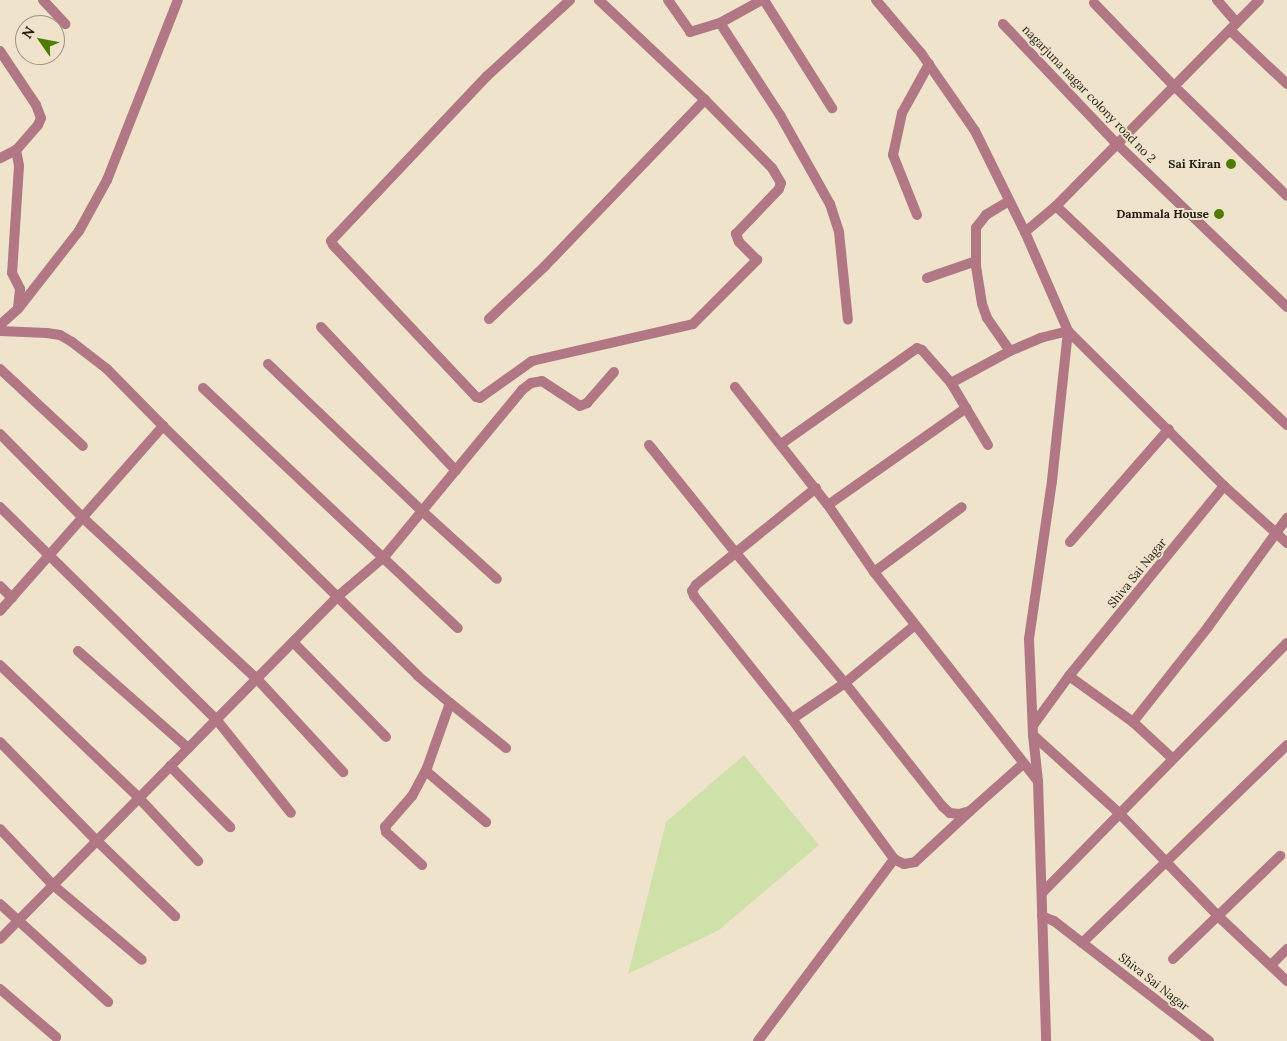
<!DOCTYPE html>
<style>
body{margin:0}
#map{position:relative;width:1287px;height:1041px;overflow:hidden;background:#efe4cb;font-family:Lora,serif}
div>[style]{position:absolute}
.green>*{inset:0;background:#cee1a8}
.minor>*{height:10px;margin:-5px;padding:0 5px;transform-origin:5px;border-radius:5px;background:#b27784}
.tertiary>*{height:10px;margin:-5px;padding:0 5px;transform-origin:5px;border-radius:5px;background:#b27784}
.dots>*{width:14px;height:14px;translate:-50% -50%;box-sizing:border-box;border:2px solid #efe4cb;border-radius:50%}
span{translate:-50% -50%;white-space:nowrap;text-align:center;line-height:1.15;-webkit-text-stroke:4px #efe4cb;paint-order:stroke}
.street-label{font-size:12px;color:#221e15}
.poi-label{font-size:12px;color:#221e15;font-weight:700}
.right{translate:-100% -50%;text-align:right}
.north{position:absolute;left:15px;top:15px;width:50px;height:50px;box-sizing:border-box;background:#efe4cb;border:1px solid #9d9582;border-radius:50%;rotate:303deg;font-size:14px;font-weight:700;line-height:20px;text-align:center;color:#221e15}
.north::after{content:'';display:block;margin:auto;width:18px;height:22px;background:#4e7d07;clip-path:polygon(50% 0,100% 100%,50% 72%,0 100%)}
</style>
<div id="map">
<div class="green">
<div style="clip-path:polygon(744px 755px,819px 845px,719px 930px,628px 974px,666px 822px)"></div>
</div>
<div class="minor">
<div style="left:43px;top:0;width:33px;rotate:47deg"></div>
<div style="left:570px;top:0;width:113px;rotate:137.5deg"></div>
<div style="left:487px;top:76px;width:227px;rotate:133.4deg"></div>
<div style="left:331px;top:241px;width:4px;rotate:63deg"></div>
<div style="left:333px;top:245px;width:209px;rotate:46.7deg"></div>
<div style="left:476px;top:397px;width:4px;rotate:14deg"></div>
<div style="left:480px;top:398px;width:64px;rotate:-35.4deg"></div>
<div style="left:532px;top:361px;width:165px;rotate:-12.9deg"></div>
<div style="left:693px;top:324px;width:91px;rotate:-45deg"></div>
<div style="left:757px;top:260px;width:25px;rotate:-135deg"></div>
<div style="left:739px;top:242px;width:9px;rotate:-111deg"></div>
<div style="left:736px;top:234px;width:62px;rotate:-46.3deg"></div>
<div style="left:779px;top:189px;width:6px;rotate:-72deg"></div>
<div style="left:781px;top:183px;width:17px;rotate:-121deg"></div>
<div style="left:772px;top:168px;width:95px;rotate:-134.6deg"></div>
<div style="left:705px;top:100px;width:146px;rotate:-136.7deg"></div>
<div style="left:668px;top:0;width:39px;rotate:55deg"></div>
<div style="left:690px;top:32px;width:31px;rotate:-17deg"></div>
<div style="left:720px;top:23px;width:48px;rotate:-28.7deg"></div>
<div style="left:764px;top:0;width:128px;rotate:57.8deg"></div>
<div style="left:1217px;top:0;width:30px;rotate:49deg"></div>
<div style="left:1094px;top:3px;width:114px;rotate:46.1deg"></div>
<div style="left:1173px;top:85px;width:159px;rotate:44.2deg"></div>
<div style="left:720px;top:23px;width:110px;rotate:56.9deg"></div>
<div style="left:780px;top:115px;width:102px;rotate:60.7deg"></div>
<div style="left:830px;top:204px;width:29px;rotate:72deg"></div>
<div style="left:839px;top:232px;width:88px;rotate:84.2deg"></div>
<div style="left:1003px;top:24px;width:164px;rotate:46.5deg"></div>
<div style="left:1116px;top:143px;width:237px;rotate:43.8deg"></div>
<div style="left:1231px;top:31px;width:77px;rotate:43.4deg"></div>
<div style="left:0;top:51px;width:65px;rotate:56.3deg"></div>
<div style="left:36px;top:105px;width:14px;rotate:69deg"></div>
<div style="left:41px;top:118px;width:8px;rotate:113deg"></div>
<div style="left:38px;top:125px;width:33px;rotate:131deg"></div>
<div style="left:16px;top:150px;width:18px;rotate:153deg"></div>
<div style="left:16px;top:150px;width:16px;rotate:79deg"></div>
<div style="left:19px;top:166px;width:107px;rotate:93.7deg"></div>
<div style="left:12px;top:273px;width:18px;rotate:63deg"></div>
<div style="left:20px;top:289px;width:19px;rotate:96deg"></div>
<div style="left:1009px;top:201px;width:27px;rotate:149deg"></div>
<div style="left:986px;top:215px;width:16px;rotate:128deg"></div>
<div style="left:976px;top:228px;width:38px;rotate:90deg"></div>
<div style="left:976px;top:266px;width:38px;rotate:81deg"></div>
<div style="left:982px;top:304px;width:15px;rotate:70deg"></div>
<div style="left:987px;top:318px;width:40px;rotate:55.1deg"></div>
<div style="left:1056px;top:206px;width:318px;rotate:43.5deg"></div>
<div style="left:917px;top:215px;width:65px;rotate:-111.8deg"></div>
<div style="left:893px;top:155px;width:43px;rotate:-77.9deg"></div>
<div style="left:902px;top:113px;width:56px;rotate:-61.1deg"></div>
<div style="left:1025px;top:232px;width:40px;rotate:-40deg"></div>
<div style="left:1056px;top:206px;width:289px;rotate:-45.4deg"></div>
<div style="left:927px;top:278px;width:52px;rotate:-19.1deg"></div>
<div style="left:489px;top:319px;width:77px;rotate:-43.4deg"></div>
<div style="left:545px;top:266px;width:231px;rotate:-46.1deg"></div>
<div style="left:0;top:325px;width:24px;rotate:-42deg"></div>
<div style="left:18px;top:309px;width:99px;rotate:-52deg"></div>
<div style="left:79px;top:231px;width:58px;rotate:-61.2deg"></div>
<div style="left:107px;top:180px;width:193px;rotate:-68.5deg"></div>
<div style="left:321px;top:327px;width:197px;rotate:46.8deg"></div>
<div style="left:0;top:331px;width:47px;rotate:2.4deg"></div>
<div style="left:47px;top:333px;width:13px;rotate:9deg"></div>
<div style="left:60px;top:335px;width:14px;rotate:30deg"></div>
<div style="left:72px;top:342px;width:44px;rotate:37.6deg"></div>
<div style="left:107px;top:369px;width:80px;rotate:45.5deg"></div>
<div style="left:268px;top:364px;width:213px;rotate:43.7deg"></div>
<div style="left:422px;top:511px;width:101px;rotate:42.2deg"></div>
<div style="left:0;top:369px;width:113px;rotate:42.9deg"></div>
<div style="left:735px;top:387px;width:150px;rotate:51.8deg"></div>
<div style="left:828px;top:505px;width:81px;rotate:55.5deg"></div>
<div style="left:874px;top:572px;width:266px;rotate:51.9deg"></div>
<div style="left:203px;top:388px;width:350px;rotate:43.3deg"></div>
<div style="left:0;top:434px;width:117px;rotate:45.3deg"></div>
<div style="left:82px;top:517px;width:238px;rotate:42.8deg"></div>
<div style="left:257px;top:679px;width:127px;rotate:47.2deg"></div>
<div style="left:781px;top:444px;width:166px;rotate:-35.2deg"></div>
<div style="left:917px;top:348px;width:5px;rotate:22deg"></div>
<div style="left:922px;top:350px;width:44px;rotate:48.7deg"></div>
<div style="left:649px;top:445px;width:137px;rotate:51.2deg"></div>
<div style="left:735px;top:552px;width:171px;rotate:50deg"></div>
<div style="left:845px;top:683px;width:158px;rotate:51.7deg"></div>
<div style="left:943px;top:807px;width:9px;rotate:41deg"></div>
<div style="left:950px;top:813px;width:9px;rotate:6deg"></div>
<div style="left:959px;top:814px;width:11px;rotate:-15deg"></div>
<div style="left:970px;top:811px;width:72px;rotate:-41.6deg"></div>
<div style="left:988px;top:445px;width:72px;rotate:-120.8deg"></div>
<div style="left:951px;top:383px;width:67px;rotate:-28.5deg"></div>
<div style="left:1010px;top:351px;width:33px;rotate:-23deg"></div>
<div style="left:1040px;top:338px;width:29px;rotate:-14deg"></div>
<div style="left:1068px;top:331px;width:220px;rotate:44.8deg"></div>
<div style="left:1224px;top:486px;width:85px;rotate:42.1deg"></div>
<div style="left:816px;top:488px;width:154px;rotate:141.1deg"></div>
<div style="left:696px;top:585px;width:7px;rotate:124deg"></div>
<div style="left:692px;top:591px;width:5px;rotate:68deg"></div>
<div style="left:694px;top:596px;width:157px;rotate:51.5deg"></div>
<div style="left:792px;top:719px;width:173px;rotate:53.9deg"></div>
<div style="left:894px;top:859px;width:11px;rotate:27deg"></div>
<div style="left:904px;top:864px;width:11px;rotate:-10deg"></div>
<div style="left:915px;top:862px;width:75px;rotate:-42.8deg"></div>
<div style="left:828px;top:505px;width:169px;rotate:-35.1deg"></div>
<div style="left:0;top:507px;width:303px;rotate:44.5deg"></div>
<div style="left:216px;top:719px;width:120px;rotate:51.4deg"></div>
<div style="left:1070px;top:542px;width:150px;rotate:-48.8deg"></div>
<div style="left:874px;top:572px;width:109px;rotate:-36.5deg"></div>
<div style="left:0;top:586px;width:17px;rotate:45deg"></div>
<div style="left:0;top:611px;width:247px;rotate:-48.6deg"></div>
<div style="left:163px;top:426px;width:357px;rotate:44.4deg"></div>
<div style="left:418px;top:676px;width:42px;rotate:40.2deg"></div>
<div style="left:450px;top:703px;width:69px;rotate:109.5deg"></div>
<div style="left:427px;top:768px;width:32px;rotate:118deg"></div>
<div style="left:412px;top:796px;width:41px;rotate:131.1deg"></div>
<div style="left:385px;top:827px;width:5px;rotate:79deg"></div>
<div style="left:386px;top:832px;width:49px;rotate:42.5deg"></div>
<div style="left:293px;top:642px;width:133px;rotate:45.6deg"></div>
<div style="left:78px;top:651px;width:147px;rotate:41.4deg"></div>
<div style="left:0;top:665px;width:191px;rotate:43.7deg"></div>
<div style="left:138px;top:797px;width:88px;rotate:46.8deg"></div>
<div style="left:1069px;top:676px;width:79px;rotate:35.7deg"></div>
<div style="left:1133px;top:722px;width:54px;rotate:42.8deg"></div>
<div style="left:450px;top:703px;width:72px;rotate:38.8deg"></div>
<div style="left:792px;top:719px;width:64px;rotate:-34.2deg"></div>
<div style="left:845px;top:683px;width:91px;rotate:-39.6deg"></div>
<div style="left:1133px;top:722px;width:121px;rotate:-51.7deg"></div>
<div style="left:1208px;top:627px;width:135px;rotate:-54.1deg"></div>
<div style="left:1034px;top:724px;width:59px;rotate:-53.9deg"></div>
<div style="left:1069px;top:676px;width:245px;rotate:-50.8deg"></div>
<div style="left:1033px;top:735px;width:118px;rotate:42.2deg"></div>
<div style="left:1120px;top:814px;width:141px;rotate:46.1deg"></div>
<div style="left:1218px;top:916px;width:95px;rotate:43.3deg"></div>
<div style="left:0;top:742px;width:137px;rotate:45.6deg"></div>
<div style="left:96px;top:840px;width:110px;rotate:43.9deg"></div>
<div style="left:170px;top:766px;width:86px;rotate:45.5deg"></div>
<div style="left:426px;top:771px;width:79px;rotate:40.4deg"></div>
<div style="left:0;top:829px;width:77px;rotate:46.6deg"></div>
<div style="left:53px;top:885px;width:116px;rotate:40.1deg"></div>
<div style="left:1042px;top:893px;width:350px;rotate:-45.6deg"></div>
<div style="left:0;top:904px;width:146px;rotate:42.2deg"></div>
<div style="left:1042px;top:916px;width:13px;rotate:23deg"></div>
<div style="left:1054px;top:921px;width:196px;rotate:37.7deg"></div>
<div style="left:0;top:939px;width:480px;rotate:-45.4deg"></div>
<div style="left:337px;top:597px;width:62px;rotate:-40.4deg"></div>
<div style="left:384px;top:557px;width:217px;rotate:-50.4deg"></div>
<div style="left:522px;top:390px;width:11px;rotate:-38deg"></div>
<div style="left:531px;top:383px;width:11px;rotate:-10deg"></div>
<div style="left:542px;top:381px;width:45px;rotate:33.3deg"></div>
<div style="left:580px;top:406px;width:8px;rotate:-23deg"></div>
<div style="left:587px;top:403px;width:41px;rotate:-48.9deg"></div>
<div style="left:1082px;top:943px;width:285px;rotate:-44deg"></div>
<div style="left:1173px;top:959px;width:149px;rotate:-43.9deg"></div>
<div style="left:1271px;top:965px;width:23px;rotate:-45deg"></div>
<div style="left:0;top:989px;width:74px;rotate:40.6deg"></div>
<div style="left:758px;top:1041px;width:227px;rotate:-53.2deg"></div>
</div>
<div class="tertiary">
<div style="left:876px;top:0;width:70px;rotate:49.7deg"></div>
<div style="left:921px;top:53px;width:95px;rotate:55.3deg"></div>
<div style="left:975px;top:131px;width:113px;rotate:63.7deg"></div>
<div style="left:1025px;top:232px;width:108px;rotate:66.5deg"></div>
<div style="left:1068px;top:331px;width:151px;rotate:96.1deg"></div>
<div style="left:1052px;top:481px;width:160px;rotate:98.3deg"></div>
<div style="left:1029px;top:639px;width:96px;rotate:87.6deg"></div>
<div style="left:1033px;top:735px;width:46px;rotate:83.8deg"></div>
<div style="left:1038px;top:781px;width:260px;rotate:88.2deg"></div>
</div>
<div class="dots">
<div style="left:1231px;top:164px;background:#4e7d07"></div>
<div style="left:1219px;top:214px;background:#4e7d07"></div>
</div>
<div class="street-label">
<span style="left:1089px;top:94px;rotate:46deg">nagarjuna nagar colony road no 2</span>
<span style="left:1137px;top:573px;rotate:-51deg">Shiva Sai Nagar</span>
<span style="left:1154px;top:982px;rotate:38deg">Shiva Sai Nagar</span>
</div>
<div class="poi-label">
<span class="right" style="left:1221px;top:164px">Sai Kiran</span>
<span class="right" style="left:1209px;top:214px">Dammala House</span>
</div>
<div class="north">N</div>
</div>
